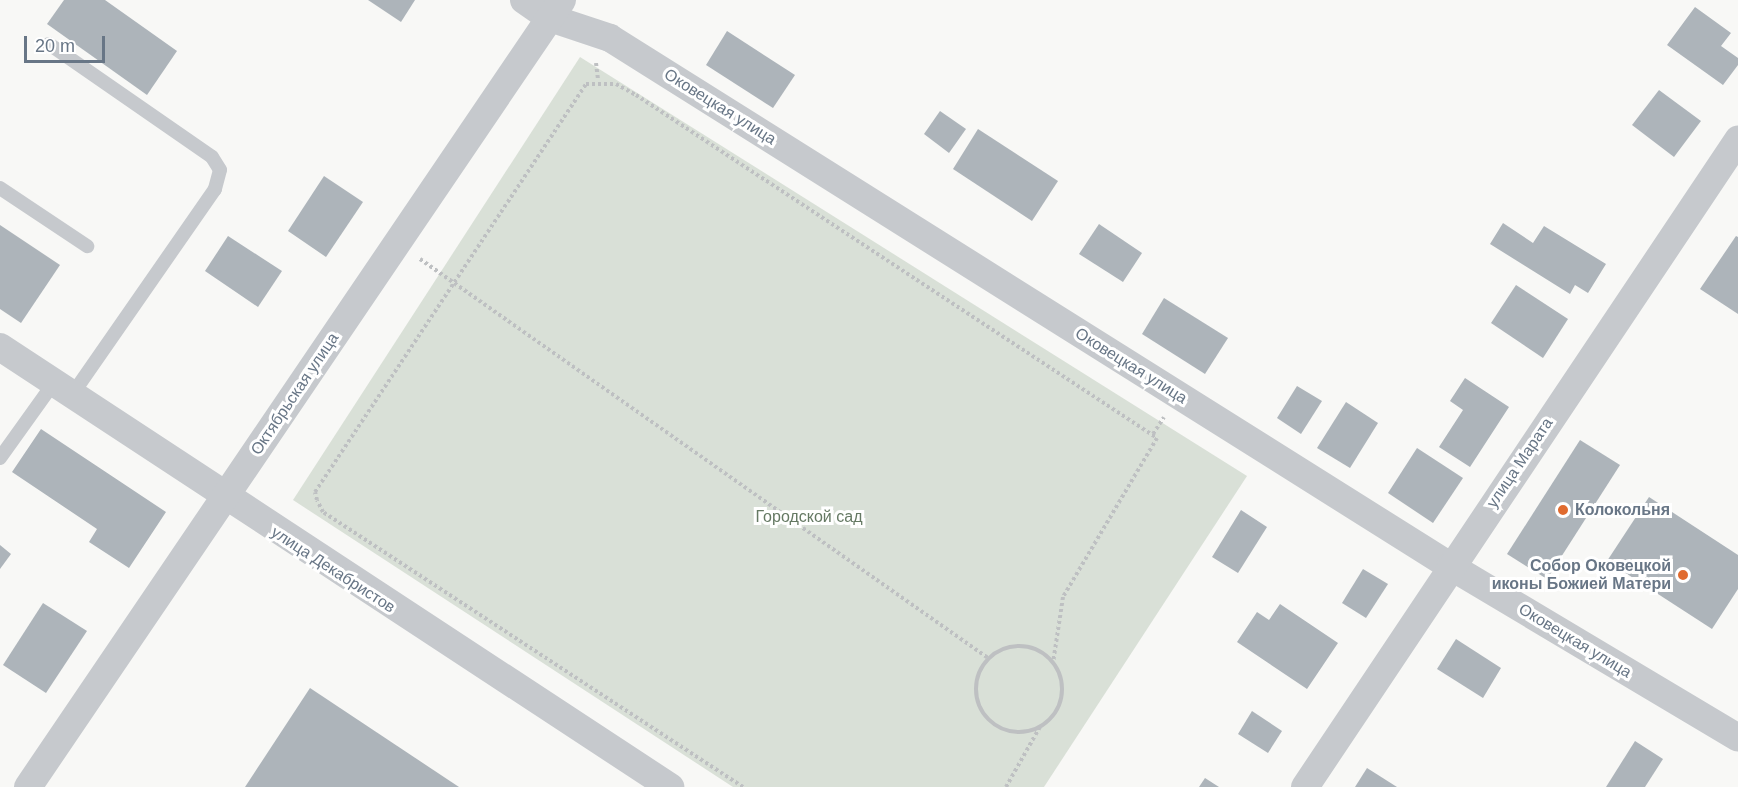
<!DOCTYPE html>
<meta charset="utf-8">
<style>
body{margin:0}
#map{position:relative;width:1738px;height:787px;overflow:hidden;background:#f8f8f6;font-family:Arial,sans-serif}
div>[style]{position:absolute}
.green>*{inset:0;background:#d9e0d7}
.building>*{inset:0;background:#adb4ba}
.path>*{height:4px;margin-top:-2px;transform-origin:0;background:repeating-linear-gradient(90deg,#bec0c2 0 3px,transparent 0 6px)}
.path>.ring{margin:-2px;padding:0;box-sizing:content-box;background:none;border:4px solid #bec0c2;border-radius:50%}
.service>*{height:14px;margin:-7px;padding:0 7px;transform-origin:7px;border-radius:7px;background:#c6c9cd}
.minor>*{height:28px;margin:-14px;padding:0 14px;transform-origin:14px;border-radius:14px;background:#c6c9cd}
.dots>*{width:16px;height:16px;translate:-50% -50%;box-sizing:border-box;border:3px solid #fff;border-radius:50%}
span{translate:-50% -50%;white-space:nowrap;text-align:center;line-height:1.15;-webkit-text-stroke:6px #fff;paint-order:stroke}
.street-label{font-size:16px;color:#687686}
.poi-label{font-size:16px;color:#687686;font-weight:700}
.left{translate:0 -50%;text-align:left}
.right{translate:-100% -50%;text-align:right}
.park-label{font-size:16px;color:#657963}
.scale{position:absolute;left:24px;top:36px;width:81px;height:27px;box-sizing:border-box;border:3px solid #687686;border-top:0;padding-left:8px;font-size:18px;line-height:21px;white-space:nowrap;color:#687686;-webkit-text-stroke:4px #fff;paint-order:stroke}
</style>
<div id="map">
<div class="green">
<div style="clip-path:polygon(580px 57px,1247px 476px,1044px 787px,733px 787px,293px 500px)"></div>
</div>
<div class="building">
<div style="clip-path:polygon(64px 0,105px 0,177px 51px,147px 95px,47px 24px)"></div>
<div style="clip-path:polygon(368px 0,415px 0,401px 22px)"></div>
<div style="clip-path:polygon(1695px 7px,1731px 33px,1721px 46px,1738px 58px,1738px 65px,1723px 85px,1667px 45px)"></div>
<div style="clip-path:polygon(727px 31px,795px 75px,773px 108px,706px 65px)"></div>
<div style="clip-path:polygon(1659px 90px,1701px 121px,1674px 157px,1632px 125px)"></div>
<div style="clip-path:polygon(940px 111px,966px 129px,949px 153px,924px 134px)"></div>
<div style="clip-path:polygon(978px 129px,1058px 181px,1032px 221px,953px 169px)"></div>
<div style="clip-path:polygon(324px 176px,363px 202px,326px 257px,288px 231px)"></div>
<div style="clip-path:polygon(1503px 223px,1533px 243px,1544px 226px,1606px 264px,1588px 293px,1575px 285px,1570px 294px,1490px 244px)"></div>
<div style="clip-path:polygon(1099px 224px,1142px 253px,1123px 282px,1079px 254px)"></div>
<div style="clip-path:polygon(0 225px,60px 265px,21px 323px,0 309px)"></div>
<div style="clip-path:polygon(228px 236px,282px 271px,258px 307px,205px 271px)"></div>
<div style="clip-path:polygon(1736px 236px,1738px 237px,1738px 314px,1700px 289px)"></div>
<div style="clip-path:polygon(1516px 285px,1568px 319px,1543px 358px,1491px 323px)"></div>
<div style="clip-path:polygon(1164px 298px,1228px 338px,1205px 374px,1142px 334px)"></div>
<div style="clip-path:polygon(1465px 378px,1509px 407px,1470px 467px,1439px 447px,1463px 410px,1450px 401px)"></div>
<div style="clip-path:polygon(1297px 386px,1322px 401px,1301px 434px,1277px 418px)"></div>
<div style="clip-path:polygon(1346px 402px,1378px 423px,1350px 468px,1317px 448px)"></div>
<div style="clip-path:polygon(41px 429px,166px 512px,129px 568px,89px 542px,97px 529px,12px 472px)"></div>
<div style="clip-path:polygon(1580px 440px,1620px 465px,1547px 579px,1507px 554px)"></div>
<div style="clip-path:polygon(1417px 448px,1463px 478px,1433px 523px,1388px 493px)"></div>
<div style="clip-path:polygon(1649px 497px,1738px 555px,1738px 589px,1712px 629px,1607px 561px)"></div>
<div style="clip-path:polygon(1241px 510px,1267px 527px,1238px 573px,1212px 557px)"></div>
<div style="clip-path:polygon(0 545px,11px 554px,0 569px)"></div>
<div style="clip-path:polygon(1363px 569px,1388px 584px,1366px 618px,1342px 603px)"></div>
<div style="clip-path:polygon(43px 603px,87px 631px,46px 693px,3px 665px)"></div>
<div style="clip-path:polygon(1280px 604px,1338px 643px,1307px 689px,1237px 642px,1257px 612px,1269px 620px)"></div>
<div style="clip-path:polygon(1456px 639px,1501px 668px,1483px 698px,1437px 669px)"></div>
<div style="clip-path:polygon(310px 688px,459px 787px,245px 787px)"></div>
<div style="clip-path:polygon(1252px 711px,1282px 731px,1268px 753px,1238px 734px)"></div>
<div style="clip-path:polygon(1635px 741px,1663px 759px,1645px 787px,1606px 787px)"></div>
<div style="clip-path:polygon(1367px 768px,1397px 787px,1355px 787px)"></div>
<div style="clip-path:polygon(1205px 778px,1219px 787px,1199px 787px)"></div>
</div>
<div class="path">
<div style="left:596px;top:63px;width:17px;rotate:83deg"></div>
<div style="left:420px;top:259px;width:694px;rotate:35.09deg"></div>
<div style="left:1153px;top:434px;width:20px;rotate:-57deg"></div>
<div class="ring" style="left:976px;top:646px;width:82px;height:82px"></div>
<div style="left:743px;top:787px;width:502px;rotate:-146.78deg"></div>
<div style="left:323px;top:512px;width:13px;rotate:-117deg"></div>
<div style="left:317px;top:500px;width:8px;rotate:-104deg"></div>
<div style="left:315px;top:492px;width:490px;rotate:-56.4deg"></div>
<div style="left:586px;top:84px;width:30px"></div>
<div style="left:616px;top:84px;width:23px;rotate:29deg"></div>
<div style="left:636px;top:95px;width:624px;rotate:33.36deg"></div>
<div style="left:1157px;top:438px;width:185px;rotate:120.6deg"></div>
<div style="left:1063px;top:597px;width:67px;rotate:98.6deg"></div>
<div style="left:1006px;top:787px;width:71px;rotate:-60.6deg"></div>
</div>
<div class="service">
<div style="left:49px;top:44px;width:198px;rotate:34.7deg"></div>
<div style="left:212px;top:157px;width:15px;rotate:58deg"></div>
<div style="left:220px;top:170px;width:20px;rotate:105deg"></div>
<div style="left:215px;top:189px;width:252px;rotate:124.8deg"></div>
<div style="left:0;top:188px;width:105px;rotate:33.7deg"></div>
<div style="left:0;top:458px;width:91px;rotate:-54.4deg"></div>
</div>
<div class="minor">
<div style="left:524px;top:0;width:32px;rotate:35deg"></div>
<div style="left:550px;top:18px;width:63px;rotate:18.4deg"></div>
<div style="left:610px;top:38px;width:992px;rotate:32.15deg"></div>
<div style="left:1450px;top:566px;width:335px;rotate:30.8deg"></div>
<div style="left:0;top:347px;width:802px;rotate:33.29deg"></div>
<div style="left:28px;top:787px;width:951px;rotate:-55.84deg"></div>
<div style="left:1305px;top:787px;width:779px;rotate:-56.21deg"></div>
</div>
<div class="dots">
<div style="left:1563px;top:510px;background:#e06b2f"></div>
<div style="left:1683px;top:575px;background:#e06b2f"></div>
</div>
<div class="street-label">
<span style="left:720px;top:107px;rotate:32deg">Оковецкая улица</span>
<span style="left:1131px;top:366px;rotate:32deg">Оковецкая улица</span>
<span style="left:295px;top:394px;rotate:-56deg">Октябрьская улица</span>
<span style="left:1520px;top:463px;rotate:-56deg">улица Марата</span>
<span style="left:333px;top:570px;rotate:33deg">улица Декабристов</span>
<span style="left:1575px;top:641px;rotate:31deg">Оковецкая улица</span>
</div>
<div class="poi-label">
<span class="left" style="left:1575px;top:510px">Колокольня</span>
<span class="right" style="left:1671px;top:575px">Собор Оковецкой<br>иконы Божией Матери</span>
</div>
<div class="park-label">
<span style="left:809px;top:517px">Городской сад</span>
</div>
<div class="scale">20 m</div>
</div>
